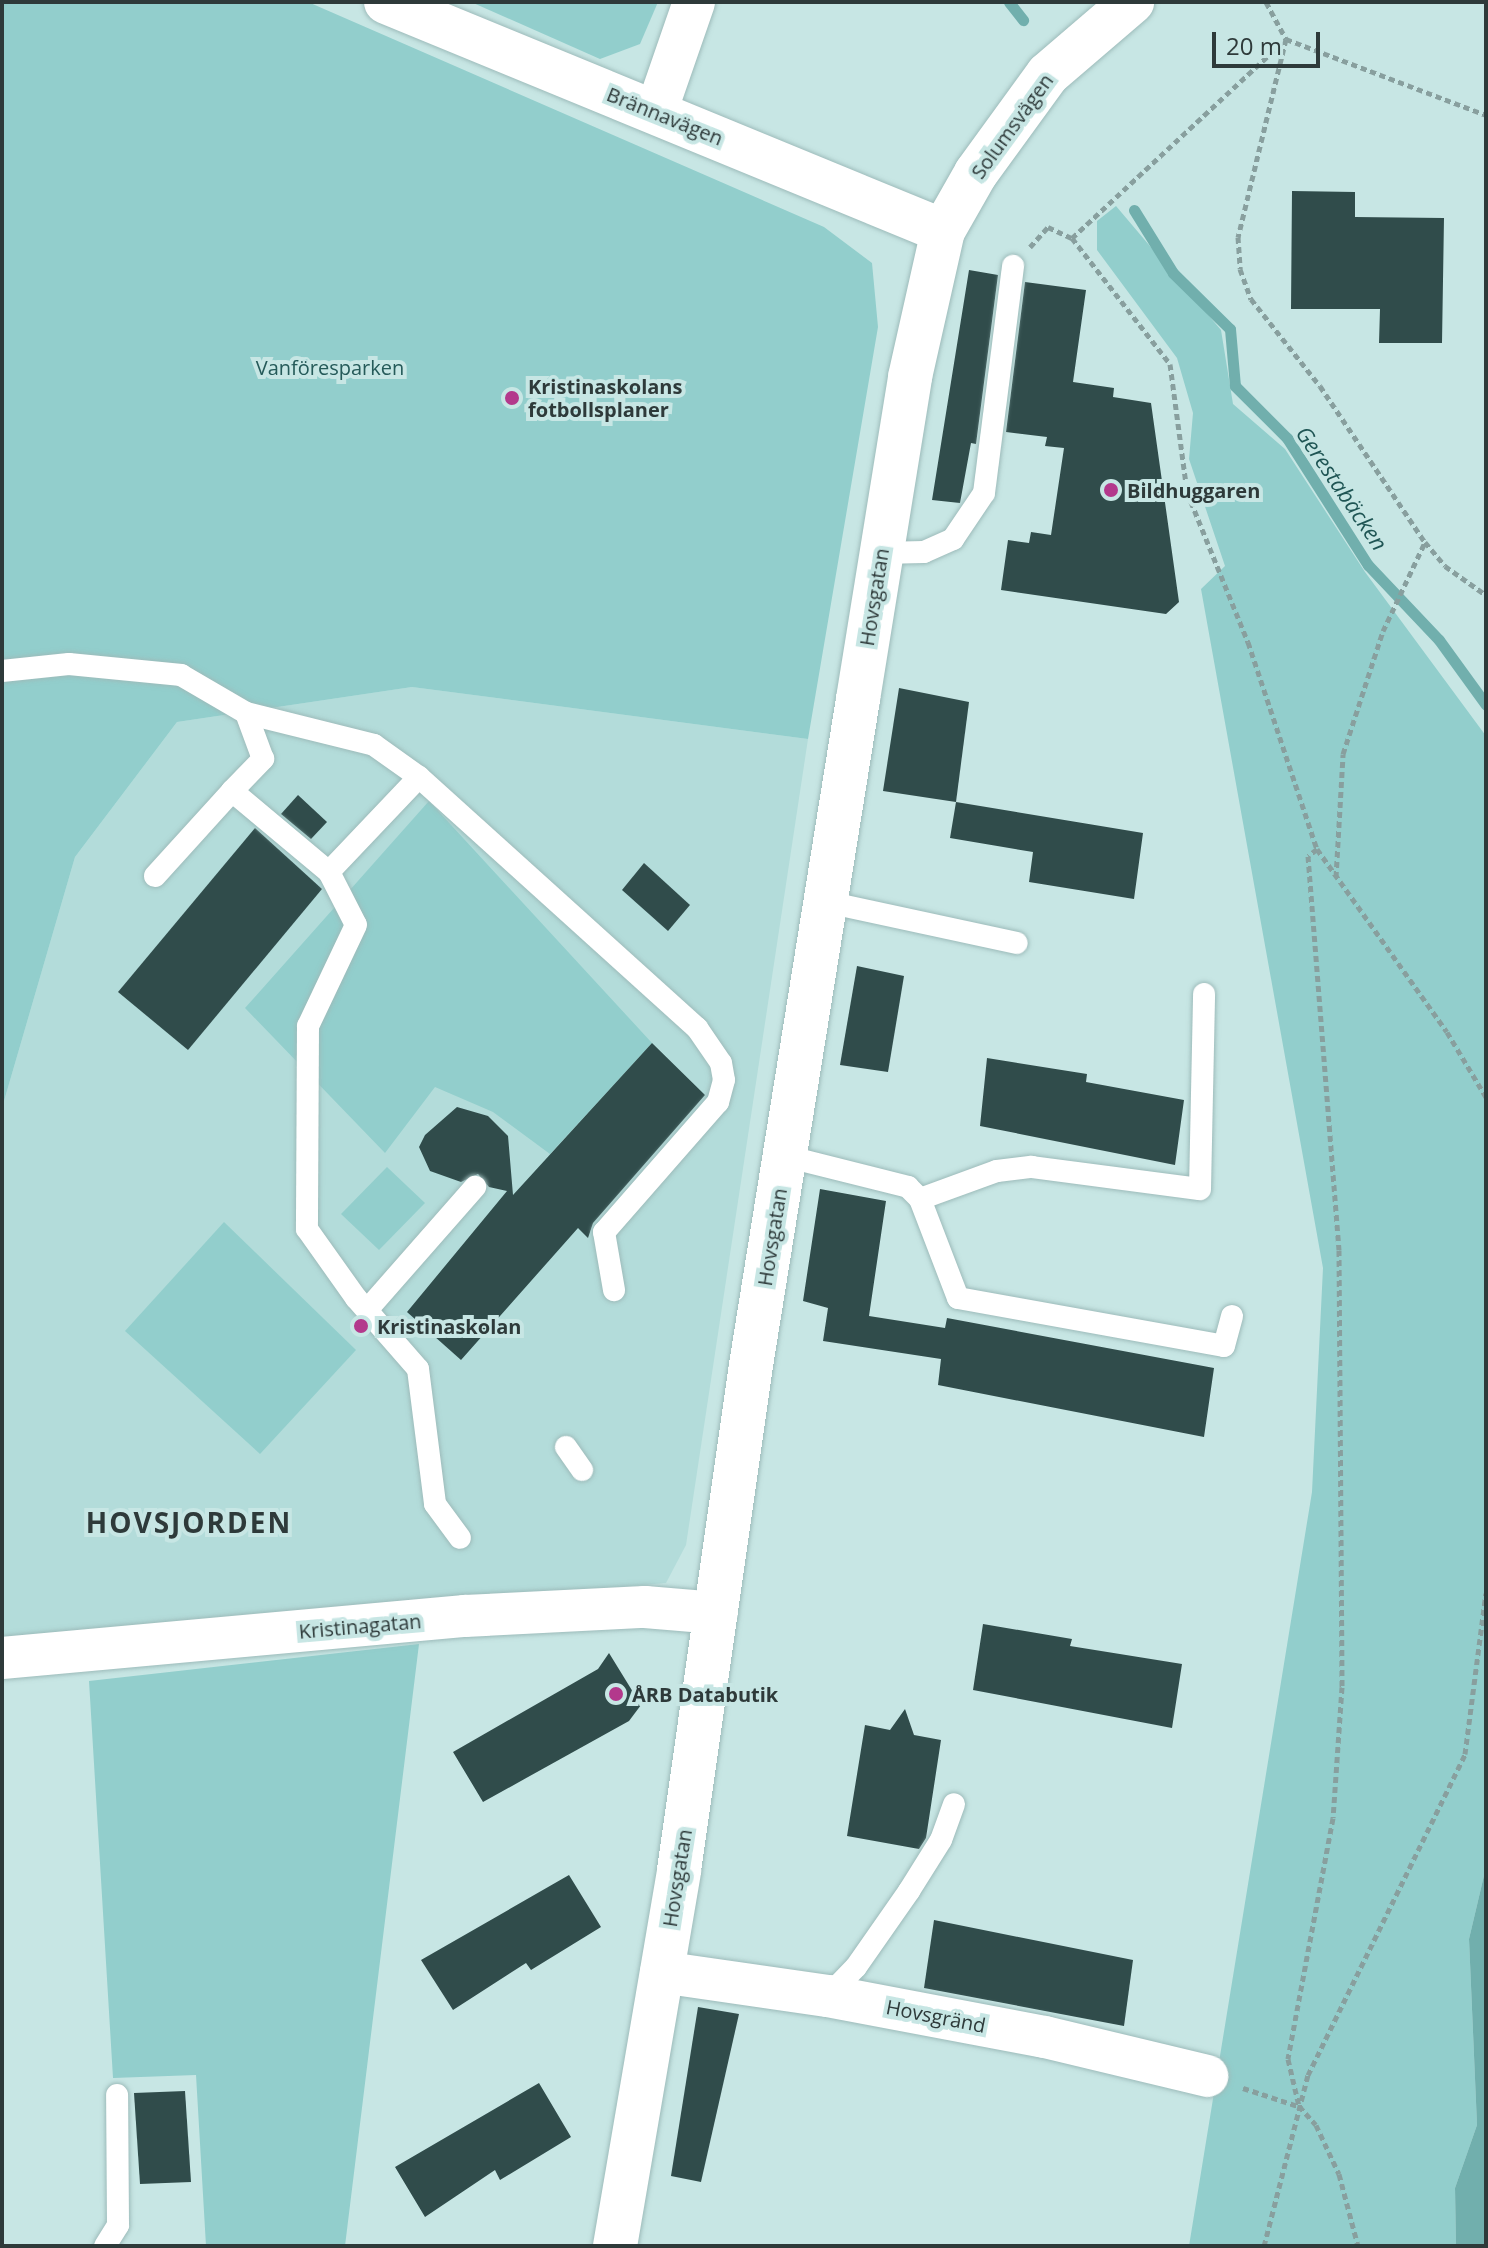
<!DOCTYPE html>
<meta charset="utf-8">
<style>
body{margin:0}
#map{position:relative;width:1488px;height:2248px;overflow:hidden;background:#c7e6e4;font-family:"Open Sans",sans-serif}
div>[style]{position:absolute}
.built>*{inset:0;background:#b3dcda}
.green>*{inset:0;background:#92cecc}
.water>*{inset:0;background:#71afad}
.stream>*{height:11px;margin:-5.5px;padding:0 5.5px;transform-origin:5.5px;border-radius:5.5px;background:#71afad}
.building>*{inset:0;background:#304c4b}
.path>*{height:5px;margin-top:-2.5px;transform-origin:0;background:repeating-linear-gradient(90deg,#889f9e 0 6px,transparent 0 10px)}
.roads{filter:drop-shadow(0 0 2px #9dbbba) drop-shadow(0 0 2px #9dbbba)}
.lane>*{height:22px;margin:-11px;padding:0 11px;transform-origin:11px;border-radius:11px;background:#fff}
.street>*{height:42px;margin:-21px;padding:0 21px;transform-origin:21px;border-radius:21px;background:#fff}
.secondary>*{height:44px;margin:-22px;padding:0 22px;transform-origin:22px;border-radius:22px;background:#fff}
.dots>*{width:22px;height:22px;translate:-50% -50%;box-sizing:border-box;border:4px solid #c7e6e4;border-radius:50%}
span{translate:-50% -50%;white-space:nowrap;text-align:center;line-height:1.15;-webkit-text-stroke:8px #c7e6e4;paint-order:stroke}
.street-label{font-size:20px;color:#2e3a3a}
.park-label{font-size:20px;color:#255a59}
.poi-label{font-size:20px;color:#2e3a3a;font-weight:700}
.left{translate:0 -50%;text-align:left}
.water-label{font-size:22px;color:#1f5554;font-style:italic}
.district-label{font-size:28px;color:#2e3a3a;font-weight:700;letter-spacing:2px}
.frame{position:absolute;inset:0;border:4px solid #2e3a3a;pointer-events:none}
.scale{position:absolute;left:1212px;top:32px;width:108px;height:36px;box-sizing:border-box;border:4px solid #2e3a3a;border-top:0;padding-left:10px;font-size:24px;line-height:28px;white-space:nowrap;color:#2e3a3a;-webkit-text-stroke:6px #c7e6e4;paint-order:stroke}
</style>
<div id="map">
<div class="built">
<div style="clip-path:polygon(412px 687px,808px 739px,686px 1545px,666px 1583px,2px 1641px,2px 1108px,75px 857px,177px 722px)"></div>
</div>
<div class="green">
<div style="clip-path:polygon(2px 2px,308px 2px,824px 227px,872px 263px,878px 327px,808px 739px,412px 687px,177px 722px,75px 857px,2px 1108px)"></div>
<div style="clip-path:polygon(471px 2px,658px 2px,640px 44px,600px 59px)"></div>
<div style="clip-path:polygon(1116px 206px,1221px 330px,1233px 404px,1285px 449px,1365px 572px,1486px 736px,1486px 1867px,1469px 1939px,1477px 2125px,1455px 2188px,1456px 2246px,1189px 2246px,1312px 1492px,1323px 1268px,1201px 589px,1225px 566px,1189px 459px,1193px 413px,1177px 358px,1097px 250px,1097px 221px)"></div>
<div style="clip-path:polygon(429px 801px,652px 1043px,550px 1154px,493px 1112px,435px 1087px,385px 1153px,245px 1008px)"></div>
<div style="clip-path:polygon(387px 1167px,425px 1203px,379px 1250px,341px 1214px)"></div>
<div style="clip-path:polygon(224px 1222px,356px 1350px,260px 1454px,125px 1331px)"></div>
<div style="clip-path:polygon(419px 1644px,345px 2246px,206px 2246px,196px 2075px,113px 2078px,89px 1681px)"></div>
</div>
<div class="water">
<div style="clip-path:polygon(1486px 1867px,1486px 2246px,1456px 2246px,1455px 2188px,1477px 2125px,1469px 1939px)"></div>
</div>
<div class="stream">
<div style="left:1009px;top:2px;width:23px;rotate:52deg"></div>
<div style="left:1134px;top:210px;width:74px;rotate:58.2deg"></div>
<div style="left:1173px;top:273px;width:80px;rotate:44.5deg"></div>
<div style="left:1230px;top:329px;width:57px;rotate:85deg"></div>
<div style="left:1235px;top:386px;width:74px;rotate:45deg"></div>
<div style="left:1287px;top:438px;width:151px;rotate:57.5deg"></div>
<div style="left:1368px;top:565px;width:103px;rotate:46.6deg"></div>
<div style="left:1439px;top:640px;width:80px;rotate:54.1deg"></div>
</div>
<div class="building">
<div style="clip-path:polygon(1292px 191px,1355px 192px,1355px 217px,1444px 218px,1442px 343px,1379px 343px,1380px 309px,1291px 309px)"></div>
<div style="clip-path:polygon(969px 270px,998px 275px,976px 444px,971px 443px,960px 503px,932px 500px)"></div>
<div style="clip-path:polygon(1025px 282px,1086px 290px,1073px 382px,1114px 388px,1113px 397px,1151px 403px,1179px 602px,1166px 614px,1001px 590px,1008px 540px,1029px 543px,1031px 532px,1051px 535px,1064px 448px,1045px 446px,1047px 437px,1006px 432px)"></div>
<div style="clip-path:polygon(899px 688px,969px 702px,956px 802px,883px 791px)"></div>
<div style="clip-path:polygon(298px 795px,327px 822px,311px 839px,281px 814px)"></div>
<div style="clip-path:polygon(956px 802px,1143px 833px,1134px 899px,1029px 882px,1033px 852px,950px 838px)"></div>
<div style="clip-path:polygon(255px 828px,322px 889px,188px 1050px,118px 992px)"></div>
<div style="clip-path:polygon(644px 863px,690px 905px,668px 931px,622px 890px)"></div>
<div style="clip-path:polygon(857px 966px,904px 976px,888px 1072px,840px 1065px)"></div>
<div style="clip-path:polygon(652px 1043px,705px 1095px,593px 1223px,588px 1238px,578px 1228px,461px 1360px,407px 1312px,507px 1191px,489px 1187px,478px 1174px,461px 1182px,430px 1171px,419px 1147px,425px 1135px,457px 1107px,488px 1116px,508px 1136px,513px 1195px)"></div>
<div style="clip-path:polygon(987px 1058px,1087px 1074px,1086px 1082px,1184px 1100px,1175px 1165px,980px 1126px)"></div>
<div style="clip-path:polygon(820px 1189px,886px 1201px,869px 1316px,945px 1328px,947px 1318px,1214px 1368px,1204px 1437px,938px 1385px,941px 1359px,823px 1341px,828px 1308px,803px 1301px)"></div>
<div style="clip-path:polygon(983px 1624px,1072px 1639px,1070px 1646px,1182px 1664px,1172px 1728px,973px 1690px)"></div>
<div style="clip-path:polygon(609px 1653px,641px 1705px,629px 1721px,483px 1802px,453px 1752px,598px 1669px)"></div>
<div style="clip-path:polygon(905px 1709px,914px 1735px,941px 1740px,926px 1838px,919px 1849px,847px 1836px,865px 1725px,890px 1730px)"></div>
<div style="clip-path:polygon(569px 1875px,601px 1927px,531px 1970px,526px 1963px,453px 2010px,421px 1960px)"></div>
<div style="clip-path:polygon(934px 1920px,1133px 1960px,1124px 2026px,924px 1988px)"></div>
<div style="clip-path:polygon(698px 2007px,739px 2014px,701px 2182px,671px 2176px)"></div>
<div style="clip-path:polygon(539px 2083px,571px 2137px,500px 2180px,495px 2170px,425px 2217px,395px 2167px)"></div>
<div style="clip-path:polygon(185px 2091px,191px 2182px,140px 2184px,134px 2093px)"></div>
</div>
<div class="path">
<div style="left:1266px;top:2px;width:42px;rotate:61.6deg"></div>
<div style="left:1286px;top:39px;width:214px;rotate:20.8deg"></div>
<div style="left:1286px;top:39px;width:204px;rotate:103.6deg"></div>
<div style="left:1238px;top:237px;width:32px;rotate:86deg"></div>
<div style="left:1240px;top:269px;width:32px;rotate:70deg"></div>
<div style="left:1251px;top:299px;width:111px;rotate:51.6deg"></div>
<div style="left:1320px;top:386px;width:188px;rotate:56.1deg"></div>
<div style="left:1425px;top:542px;width:31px;rotate:50deg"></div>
<div style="left:1445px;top:566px;width:50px;rotate:35.3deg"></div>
<div style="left:1072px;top:238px;width:291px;rotate:-42.9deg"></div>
<div style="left:1030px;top:247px;width:27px;rotate:-48deg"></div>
<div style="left:1048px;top:227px;width:26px;rotate:25deg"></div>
<div style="left:1072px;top:238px;width:160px;rotate:52.1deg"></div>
<div style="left:1170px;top:364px;width:129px;rotate:82.4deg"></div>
<div style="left:1187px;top:492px;width:162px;rotate:67.9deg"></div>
<div style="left:1248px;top:642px;width:218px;rotate:71.6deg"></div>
<div style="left:1317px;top:849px;width:224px;rotate:54.6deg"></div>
<div style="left:1447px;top:1032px;width:76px;rotate:59deg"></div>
<div style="left:1317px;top:849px;width:11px;rotate:142deg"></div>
<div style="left:1308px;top:856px;width:395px;rotate:85.5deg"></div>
<div style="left:1339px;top:1250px;width:437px;rotate:89.6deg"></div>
<div style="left:1342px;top:1687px;width:131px;rotate:93.9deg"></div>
<div style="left:1333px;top:1818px;width:245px;rotate:100.6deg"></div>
<div style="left:1288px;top:2059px;width:48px;rotate:76.8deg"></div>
<div style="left:1299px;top:2106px;width:25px;rotate:48deg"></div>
<div style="left:1316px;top:2125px;width:54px;rotate:64.9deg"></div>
<div style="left:1339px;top:2174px;width:74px;rotate:75.2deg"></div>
<div style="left:1336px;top:877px;width:123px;rotate:-86.7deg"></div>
<div style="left:1343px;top:754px;width:129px;rotate:-72deg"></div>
<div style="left:1383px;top:631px;width:98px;rotate:-64.7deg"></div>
<div style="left:1243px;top:2088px;width:58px;rotate:18.1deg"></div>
<div style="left:1264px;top:2246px;width:177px;rotate:-75.6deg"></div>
<div style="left:1308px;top:2075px;width:357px;rotate:-63.9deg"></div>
<div style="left:1465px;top:1754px;width:162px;rotate:-82.6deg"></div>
</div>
<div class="roads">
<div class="lane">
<div style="left:881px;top:553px;width:43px;rotate:-1.3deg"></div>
<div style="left:924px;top:552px;width:32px;rotate:-24deg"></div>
<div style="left:953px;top:539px;width:55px;rotate:-56deg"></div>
<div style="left:984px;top:493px;width:229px;rotate:-82.7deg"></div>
<div style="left:2px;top:671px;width:67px;rotate:-6deg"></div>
<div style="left:69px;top:664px;width:113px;rotate:5.6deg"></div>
<div style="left:181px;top:675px;width:75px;rotate:30.3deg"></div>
<div style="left:246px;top:713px;width:132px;rotate:14deg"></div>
<div style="left:374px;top:745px;width:55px;rotate:35.4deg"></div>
<div style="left:419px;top:777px;width:375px;rotate:42.1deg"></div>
<div style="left:697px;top:1028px;width:42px;rotate:55.6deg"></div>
<div style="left:721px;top:1063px;width:17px;rotate:80deg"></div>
<div style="left:724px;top:1080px;width:23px;rotate:105deg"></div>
<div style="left:718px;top:1102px;width:173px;rotate:131.2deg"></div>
<div style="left:604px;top:1232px;width:59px;rotate:80.2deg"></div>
<div style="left:419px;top:777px;width:131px;rotate:133.5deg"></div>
<div style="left:329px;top:872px;width:59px;rotate:63deg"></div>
<div style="left:356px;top:925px;width:112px;rotate:115.4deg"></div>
<div style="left:308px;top:1026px;width:203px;rotate:90.3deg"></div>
<div style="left:307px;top:1229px;width:85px;rotate:54.6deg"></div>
<div style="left:356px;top:1298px;width:94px;rotate:48.9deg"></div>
<div style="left:418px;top:1369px;width:136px;rotate:82.8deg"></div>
<div style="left:435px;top:1504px;width:42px;rotate:53.7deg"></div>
<div style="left:232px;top:791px;width:45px;rotate:-45.9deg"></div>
<div style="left:263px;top:759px;width:49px;rotate:-110.3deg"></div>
<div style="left:155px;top:876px;width:115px;rotate:-47.8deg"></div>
<div style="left:232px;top:791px;width:126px;rotate:39.9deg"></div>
<div style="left:827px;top:902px;width:194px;rotate:12.2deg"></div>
<div style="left:785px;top:1156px;width:127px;rotate:14.1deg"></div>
<div style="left:908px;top:1187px;width:17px;rotate:45deg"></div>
<div style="left:920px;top:1199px;width:106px;rotate:69deg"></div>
<div style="left:958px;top:1298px;width:270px;rotate:10.2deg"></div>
<div style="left:1224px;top:1346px;width:31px;rotate:-75deg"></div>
<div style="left:920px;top:1199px;width:82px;rotate:-20deg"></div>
<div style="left:997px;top:1171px;width:35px;rotate:-7deg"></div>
<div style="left:1032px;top:1167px;width:169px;rotate:7.5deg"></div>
<div style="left:1200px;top:1189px;width:195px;rotate:-88.8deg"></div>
<div style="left:367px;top:1310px;width:164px;rotate:-48.7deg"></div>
<div style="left:566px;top:1447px;width:28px;rotate:55deg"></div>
<div style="left:828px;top:1996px;width:40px;rotate:-46deg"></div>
<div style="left:856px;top:1967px;width:93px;rotate:-55.1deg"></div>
<div style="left:909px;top:1891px;width:60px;rotate:-57.9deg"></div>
<div style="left:941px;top:1840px;width:38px;rotate:-70deg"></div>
<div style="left:105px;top:2246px;width:25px;rotate:-58deg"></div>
<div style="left:118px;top:2225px;width:130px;rotate:-90.4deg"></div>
</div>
<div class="street">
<div style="left:656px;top:112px;width:116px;rotate:-70.9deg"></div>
<div style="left:2px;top:1658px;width:465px;rotate:-5.2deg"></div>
<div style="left:465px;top:1616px;width:180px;rotate:-2.9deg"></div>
<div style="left:645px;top:1607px;width:72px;rotate:4.8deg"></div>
<div style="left:661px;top:1972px;width:169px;rotate:8.2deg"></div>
<div style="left:828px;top:1996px;width:221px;rotate:10.7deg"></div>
<div style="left:1045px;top:2037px;width:167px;rotate:13.5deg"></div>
</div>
<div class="secondary">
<div style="left:386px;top:2px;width:602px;rotate:22.35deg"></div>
<div style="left:615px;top:2246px;width:381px;rotate:-80.3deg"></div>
<div style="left:679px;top:1870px;width:510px;rotate:-81.89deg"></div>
<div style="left:751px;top:1365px;width:675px;rotate:-80.87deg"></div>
<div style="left:858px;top:699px;width:326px;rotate:-80.8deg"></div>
<div style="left:910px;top:377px;width:150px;rotate:-77.3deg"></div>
<div style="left:943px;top:231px;width:67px;rotate:-60.4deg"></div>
<div style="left:976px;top:173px;width:122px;rotate:-54deg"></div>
<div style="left:1048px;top:74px;width:111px;rotate:-40.6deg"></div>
</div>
</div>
<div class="dots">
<div style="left:512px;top:398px;background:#b3398c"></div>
<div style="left:1111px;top:490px;background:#b3398c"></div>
<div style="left:361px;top:1326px;background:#b3398c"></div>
<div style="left:616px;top:1694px;background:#b3398c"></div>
</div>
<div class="street-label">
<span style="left:665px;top:116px;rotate:22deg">Brännavägen</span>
<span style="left:1012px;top:126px;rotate:-54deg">Solumsvägen</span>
<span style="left:874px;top:597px;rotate:-81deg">Hovsgatan</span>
<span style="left:772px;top:1237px;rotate:-81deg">Hovsgatan</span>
<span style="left:360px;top:1626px;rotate:-5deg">Kristinagatan</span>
<span style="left:677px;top:1878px;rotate:-81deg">Hovsgatan</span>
<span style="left:936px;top:2016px;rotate:11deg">Hovsgränd</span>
</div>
<div class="park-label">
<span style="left:330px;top:367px">Vanföresparken</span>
</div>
<div class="poi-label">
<span class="left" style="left:528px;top:398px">Kristinaskolans<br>fotbollsplaner</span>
<span class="left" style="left:1127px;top:490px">Bildhuggaren</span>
<span class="left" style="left:377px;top:1326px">Kristinaskolan</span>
<span class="left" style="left:632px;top:1694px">ÅRB Databutik</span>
</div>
<div class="water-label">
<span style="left:1342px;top:488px;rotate:56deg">Gerestabäcken</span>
</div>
<div class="district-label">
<span style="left:189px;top:1522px">HOVSJORDEN</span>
</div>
<div class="frame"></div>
<div class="scale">20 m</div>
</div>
